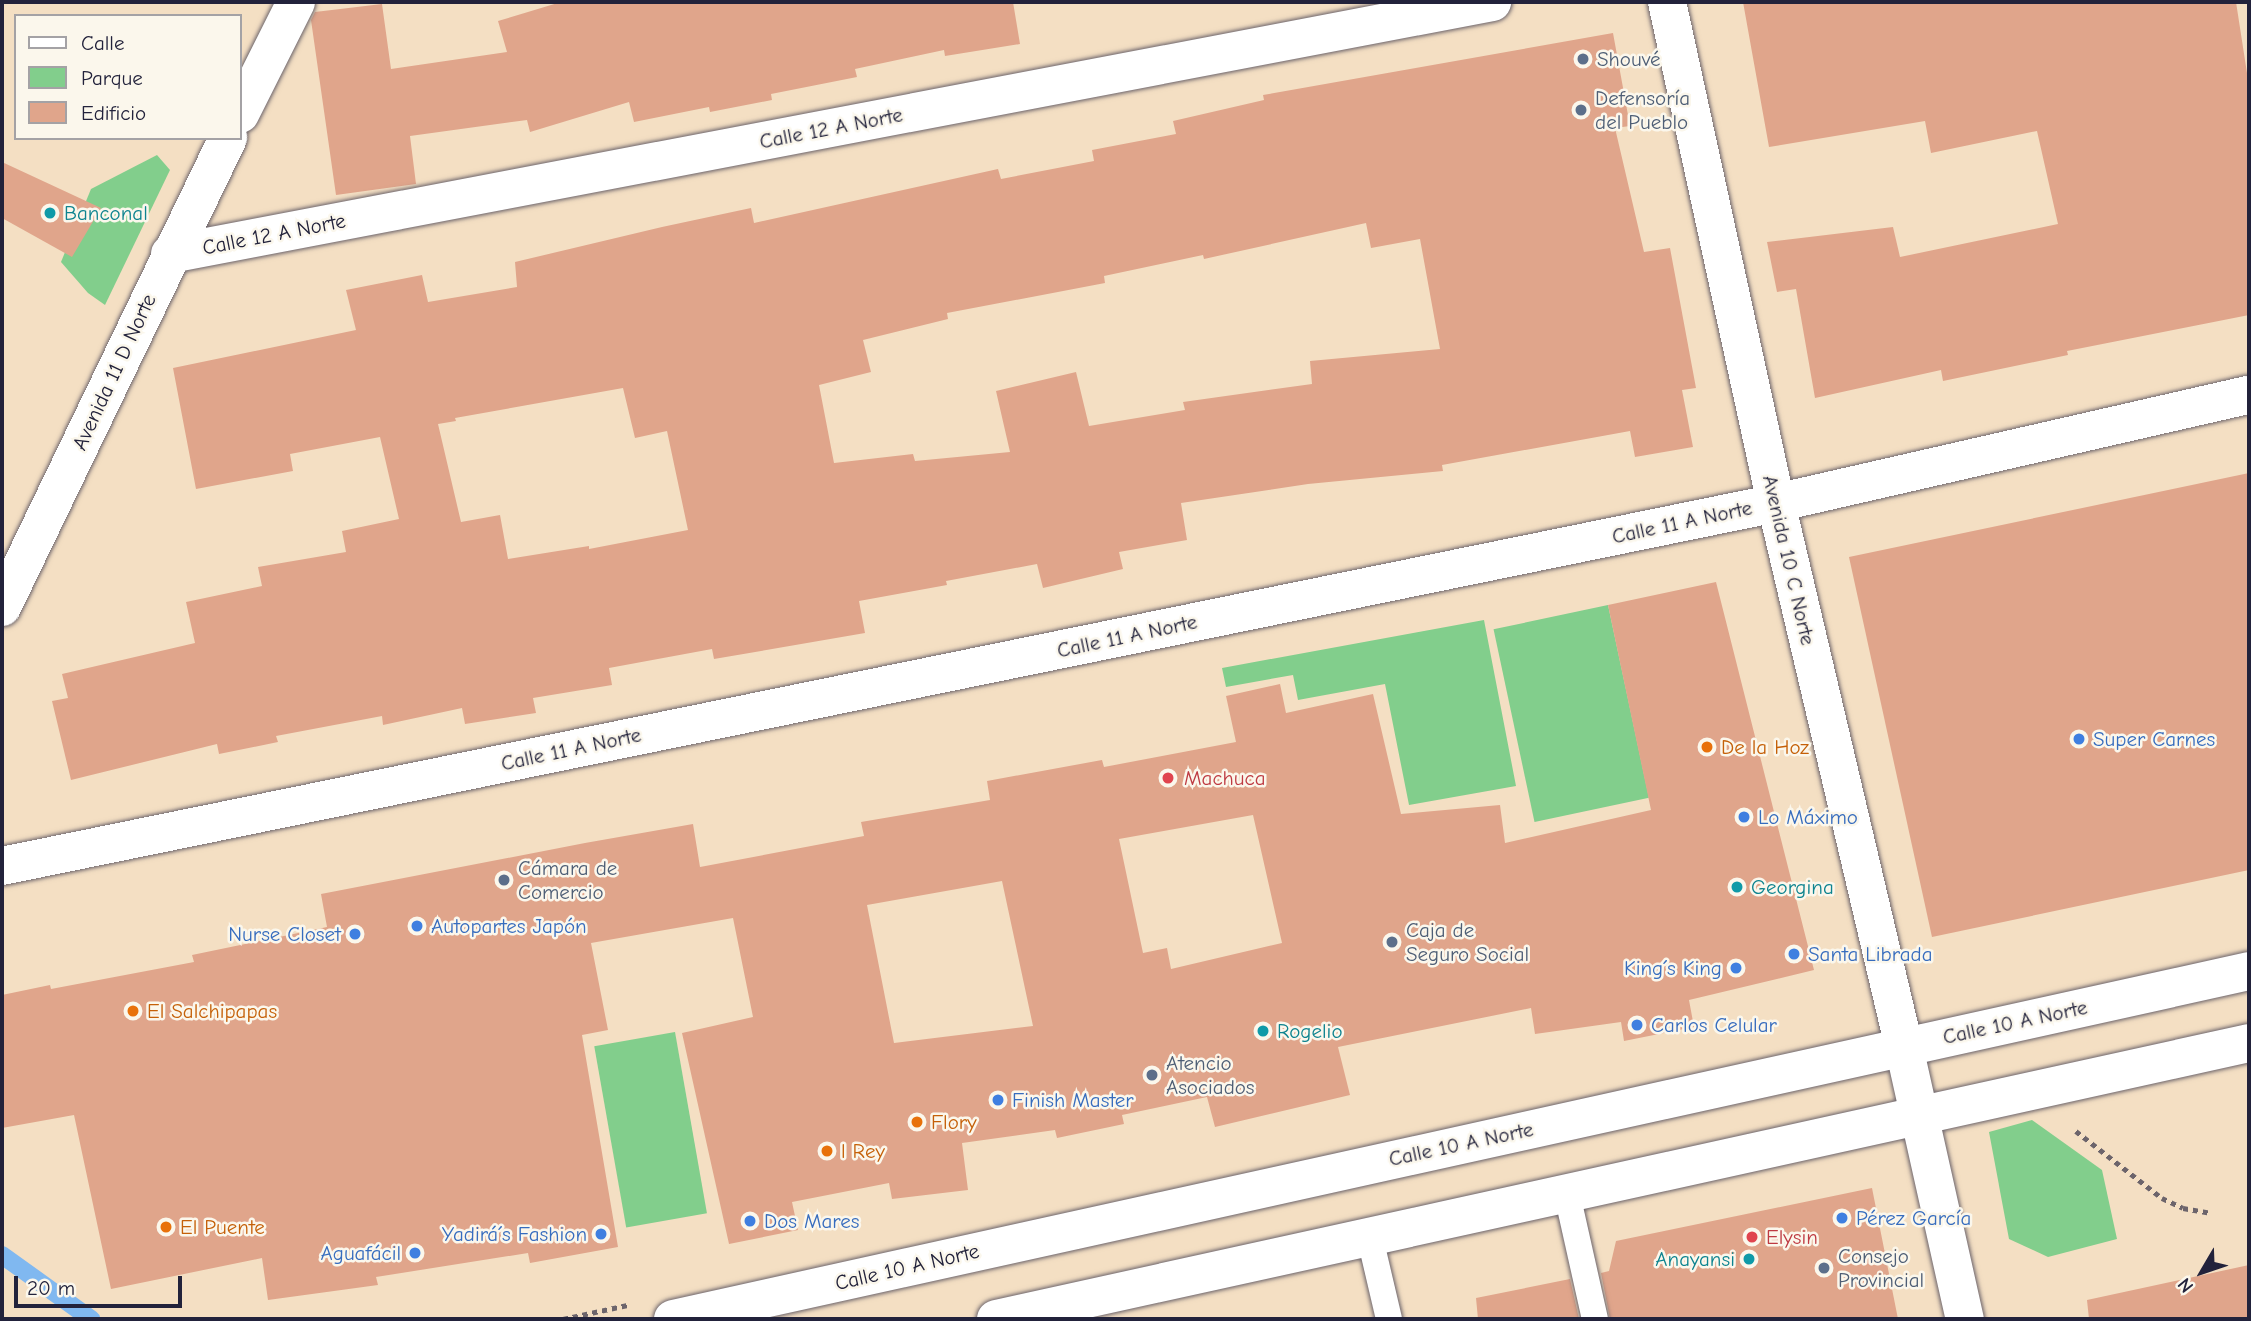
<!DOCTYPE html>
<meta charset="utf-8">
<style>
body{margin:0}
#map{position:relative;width:2251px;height:1321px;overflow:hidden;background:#f4dfc3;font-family:"Comic Neue",sans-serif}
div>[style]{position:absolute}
.green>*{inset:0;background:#82ce8c;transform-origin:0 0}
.stream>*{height:18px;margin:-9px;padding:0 9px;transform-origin:9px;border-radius:9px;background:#80b8f0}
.building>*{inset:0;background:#e0a58b}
.path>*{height:4.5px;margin-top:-2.25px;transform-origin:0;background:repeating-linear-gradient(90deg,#6c646b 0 5px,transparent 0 10px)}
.roads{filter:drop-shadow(0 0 2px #6c646b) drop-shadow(0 0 2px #6c646b)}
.service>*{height:26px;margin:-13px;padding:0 13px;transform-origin:13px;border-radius:13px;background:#fff}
.minor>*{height:38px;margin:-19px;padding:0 19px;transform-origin:19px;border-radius:19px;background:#fff}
.tertiary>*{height:38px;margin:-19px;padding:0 19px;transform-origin:19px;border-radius:19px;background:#fff}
.primary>*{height:38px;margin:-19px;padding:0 19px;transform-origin:19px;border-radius:19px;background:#fff}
.dots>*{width:19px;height:19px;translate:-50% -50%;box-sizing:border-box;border:4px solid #fbf7ec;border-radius:50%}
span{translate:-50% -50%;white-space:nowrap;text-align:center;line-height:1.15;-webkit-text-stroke:5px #fbf7ec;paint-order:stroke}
.service-label{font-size:21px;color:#4e5e75}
.left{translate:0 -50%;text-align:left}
.street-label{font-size:21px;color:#22223b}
.culture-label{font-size:21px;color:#0d838f}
.right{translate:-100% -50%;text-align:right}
.shop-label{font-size:21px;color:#366cbe}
.food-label{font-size:21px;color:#c56008}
.health-label{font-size:21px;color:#be3a42}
.frame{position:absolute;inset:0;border:4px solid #22223b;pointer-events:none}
.legend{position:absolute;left:14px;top:14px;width:228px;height:126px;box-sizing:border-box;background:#fbf7ec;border:2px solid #a4a2a5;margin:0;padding:9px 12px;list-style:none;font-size:21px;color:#22223b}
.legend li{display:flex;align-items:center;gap:14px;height:35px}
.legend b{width:35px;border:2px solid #a4a2a5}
.north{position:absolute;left:2167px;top:1237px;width:70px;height:70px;-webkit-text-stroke:5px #fbf7ec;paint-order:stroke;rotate:231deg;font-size:19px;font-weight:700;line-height:28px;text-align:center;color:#22223b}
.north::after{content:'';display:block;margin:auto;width:24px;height:32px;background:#22223b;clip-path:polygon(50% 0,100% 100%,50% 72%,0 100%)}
.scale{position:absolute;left:14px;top:1276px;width:168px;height:32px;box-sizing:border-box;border:4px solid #22223b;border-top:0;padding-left:9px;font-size:21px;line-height:24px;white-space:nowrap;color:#22223b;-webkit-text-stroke:5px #fbf7ec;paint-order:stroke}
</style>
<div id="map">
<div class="green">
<div style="clip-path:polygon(157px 155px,170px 170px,105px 305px,88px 293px,61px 262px,91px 189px)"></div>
<div style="left:1608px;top:605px;width:197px;height:117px;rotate:78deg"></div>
<div style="clip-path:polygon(1484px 620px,1516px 786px,1409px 805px,1385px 684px,1298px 700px,1293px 675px,1226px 687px,1222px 668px)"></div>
<div style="left:675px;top:1032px;width:184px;height:82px;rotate:80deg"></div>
<div style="clip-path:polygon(2032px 1120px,2102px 1170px,2117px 1239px,2048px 1257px,2009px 1239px,1989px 1132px)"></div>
</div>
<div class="stream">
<div style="left:2px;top:1255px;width:110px;rotate:35.7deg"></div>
</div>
<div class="building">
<div style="clip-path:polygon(561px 2px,1013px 2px,1020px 44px,945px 56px,944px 50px,855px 69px,857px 77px,771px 94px,772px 100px,710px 112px,709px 107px,634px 122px,629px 102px,530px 132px,527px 120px,410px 136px,416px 184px,336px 195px,311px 20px,315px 12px,382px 4px,391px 69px,507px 52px,498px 21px)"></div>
<div style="clip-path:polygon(1743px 2px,2236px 2px,2249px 86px,2249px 315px,2067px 351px,2068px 355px,1943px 381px,1941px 370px,1815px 398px,1796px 289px,1777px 292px,1767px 242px,1893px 227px,1900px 257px,2058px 224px,2037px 131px,1931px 153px,1925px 121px,1769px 147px)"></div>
<div style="clip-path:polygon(evenodd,1613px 33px,1630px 126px,1615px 128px,1644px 252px,1670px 248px,1696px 388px,1682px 390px,1693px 447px,1635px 457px,1630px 431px,1442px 465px,1443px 471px,1308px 484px,1181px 503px,1187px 540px,1119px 552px,1123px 569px,1043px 588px,1037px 564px,946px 581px,947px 585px,859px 601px,865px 633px,714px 659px,712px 649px,609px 668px,612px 685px,533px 698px,536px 713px,465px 724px,462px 708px,383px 725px,382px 716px,276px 736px,278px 742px,219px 754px,217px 744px,71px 780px,52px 701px,68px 698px,62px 674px,195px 643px,186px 602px,262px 586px,258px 567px,346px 552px,342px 531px,399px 519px,380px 437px,290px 454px,293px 471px,196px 489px,173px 368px,356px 330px,346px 290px,422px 275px,428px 302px,517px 287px,515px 262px,662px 227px,751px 208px,754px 223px,998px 169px,1001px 179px,1094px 161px,1092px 150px,1176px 134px,1173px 121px,1264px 100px,1263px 95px,1613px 33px,1366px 223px,1371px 248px,1420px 239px,1440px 349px,1310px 361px,1312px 384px,1183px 402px,1185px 410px,1089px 426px,1076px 372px,996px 391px,1010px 452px,915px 461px,913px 454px,834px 463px,819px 385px,871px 372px,863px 340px,948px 319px,947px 313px,1105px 283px,1104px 276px,1203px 255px,1204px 259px,1366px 223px,1613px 33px,623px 388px,635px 438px,667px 431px,688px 530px,589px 549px,589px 546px,508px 559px,500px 515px,461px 522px,438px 424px,456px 421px,455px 418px,623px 388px)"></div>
<div style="clip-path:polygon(2px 162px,101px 208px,72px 257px,2px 218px)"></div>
<div style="clip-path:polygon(2249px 473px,2249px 870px,1932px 937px,1849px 557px)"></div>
<div style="clip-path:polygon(evenodd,1716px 582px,1814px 970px,1689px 1000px,1694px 1027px,1624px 1041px,1621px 1022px,1535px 1034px,1531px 1008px,1338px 1047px,1350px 1095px,1215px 1127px,1207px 1097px,1122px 1115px,1124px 1124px,1057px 1138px,1055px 1130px,962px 1143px,968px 1190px,892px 1199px,889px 1183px,792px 1202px,798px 1230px,729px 1244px,682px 1033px,753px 1017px,733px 918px,591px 943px,608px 1030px,582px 1035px,618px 1247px,530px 1263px,528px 1253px,376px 1277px,378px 1285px,268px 1300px,262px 1258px,111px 1289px,74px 1115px,2px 1128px,2px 995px,50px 985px,51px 989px,194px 962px,192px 955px,327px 927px,321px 894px,585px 843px,693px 824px,700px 867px,864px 836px,861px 822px,990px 800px,987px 781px,1102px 760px,1104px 767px,1236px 742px,1226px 696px,1280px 684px,1286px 713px,1373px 694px,1401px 814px,1500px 805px,1505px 843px,1651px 810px,1608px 605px,1716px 582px,1253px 815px,1282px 943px,1171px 969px,1167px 948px,1143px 953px,1119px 839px,1253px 815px,1716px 582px,1002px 881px,1033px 1026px,894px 1043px,867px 905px,1002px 881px)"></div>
<div style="clip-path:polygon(1872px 1188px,1898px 1319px,1610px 1319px,1601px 1273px,1609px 1271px,1616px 1241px)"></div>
<div style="clip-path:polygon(2249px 1265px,2249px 1319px,2089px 1319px,2087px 1300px)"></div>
<div style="clip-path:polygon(1570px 1279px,1579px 1319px,1478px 1319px,1476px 1298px)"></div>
</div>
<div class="path">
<div style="left:2076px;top:1131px;width:109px;rotate:37.9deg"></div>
<div style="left:2162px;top:1198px;width:23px;rotate:25deg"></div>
<div style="left:2183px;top:1208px;width:29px;rotate:10deg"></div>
<div style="left:563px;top:1319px;width:66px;rotate:-12.3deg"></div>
</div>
<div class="roads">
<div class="service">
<div style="left:1567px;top:1194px;width:128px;rotate:77.4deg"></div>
<div style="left:1370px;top:1238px;width:83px;rotate:76.8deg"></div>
</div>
<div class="minor">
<div style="left:1667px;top:2px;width:513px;rotate:77.73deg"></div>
<div style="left:1776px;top:503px;width:559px;rotate:76.76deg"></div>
<div style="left:240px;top:114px;width:125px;rotate:-63.4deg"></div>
<div style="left:170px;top:254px;width:1346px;rotate:-10.79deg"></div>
<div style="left:2px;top:607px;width:521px;rotate:-64.27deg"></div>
<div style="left:2px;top:866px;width:1811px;rotate:-11.56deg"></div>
<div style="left:1776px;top:503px;width:485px;rotate:-12.9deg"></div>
</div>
<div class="tertiary">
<div style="left:1904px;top:1047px;width:279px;rotate:77.4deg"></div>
</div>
<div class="primary">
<div style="left:673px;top:1319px;width:1614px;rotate:-12.45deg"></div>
<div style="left:996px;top:1319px;width:1283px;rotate:-12.42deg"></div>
</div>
</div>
<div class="dots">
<div style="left:1583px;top:59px;background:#5c6f8a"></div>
<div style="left:1581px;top:110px;background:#5c6f8a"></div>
<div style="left:50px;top:213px;background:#0f9aa8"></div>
<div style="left:2079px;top:739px;background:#3f7fe0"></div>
<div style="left:1707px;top:747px;background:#e8710a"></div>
<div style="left:1168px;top:778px;background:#e0444e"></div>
<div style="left:1744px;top:817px;background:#3f7fe0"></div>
<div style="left:504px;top:880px;background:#5c6f8a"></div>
<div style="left:1737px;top:887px;background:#0f9aa8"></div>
<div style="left:417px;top:926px;background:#3f7fe0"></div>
<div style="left:355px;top:934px;background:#3f7fe0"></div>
<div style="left:1392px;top:942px;background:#5c6f8a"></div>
<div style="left:1794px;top:954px;background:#3f7fe0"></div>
<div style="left:1736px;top:968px;background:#3f7fe0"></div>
<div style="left:133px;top:1011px;background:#e8710a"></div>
<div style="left:1637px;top:1025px;background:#3f7fe0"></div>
<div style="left:1263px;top:1031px;background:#0f9aa8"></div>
<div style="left:1152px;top:1075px;background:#5c6f8a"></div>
<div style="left:998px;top:1100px;background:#3f7fe0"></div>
<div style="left:917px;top:1122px;background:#e8710a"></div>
<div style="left:827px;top:1151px;background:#e8710a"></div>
<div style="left:1842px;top:1218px;background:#3f7fe0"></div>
<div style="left:750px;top:1221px;background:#3f7fe0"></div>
<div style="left:166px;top:1227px;background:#e8710a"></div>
<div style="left:601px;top:1234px;background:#3f7fe0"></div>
<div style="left:1752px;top:1237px;background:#e0444e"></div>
<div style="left:415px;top:1253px;background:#3f7fe0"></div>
<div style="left:1749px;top:1259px;background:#0f9aa8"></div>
<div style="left:1824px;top:1268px;background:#5c6f8a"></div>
</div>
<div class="service-label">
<span class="left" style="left:1597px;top:59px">Shouvé</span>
<span class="left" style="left:1595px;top:110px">Defensoría<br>del Pueblo</span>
<span class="left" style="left:518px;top:880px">Cámara de<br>Comercio</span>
<span class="left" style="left:1406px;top:942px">Caja de<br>Seguro Social</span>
<span class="left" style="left:1166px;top:1075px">Atencio<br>Asociados</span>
<span class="left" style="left:1838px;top:1268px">Consejo<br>Provincial</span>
</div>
<div class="street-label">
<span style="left:831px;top:128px;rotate:-11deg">Calle 12 A Norte</span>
<span style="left:274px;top:234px;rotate:-11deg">Calle 12 A Norte</span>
<span style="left:114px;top:372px;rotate:-65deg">Avenida 11 D Norte</span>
<span style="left:1682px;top:522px;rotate:-12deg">Calle 11 A Norte</span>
<span style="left:1789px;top:560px;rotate:77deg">Avenida 10 C Norte</span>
<span style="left:1127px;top:636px;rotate:-12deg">Calle 11 A Norte</span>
<span style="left:571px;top:749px;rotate:-12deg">Calle 11 A Norte</span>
<span style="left:2015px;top:1022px;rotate:-12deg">Calle 10 A Norte</span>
<span style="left:1461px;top:1144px;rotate:-12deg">Calle 10 A Norte</span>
<span style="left:907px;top:1267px;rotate:-13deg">Calle 10 A Norte</span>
</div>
<div class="culture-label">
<span class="left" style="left:64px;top:213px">Banconal</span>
<span class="left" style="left:1751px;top:887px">Georgina</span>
<span class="left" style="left:1277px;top:1031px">Rogelio</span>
<span class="right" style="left:1735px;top:1259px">Anayansi</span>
</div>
<div class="shop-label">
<span class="left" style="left:2093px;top:739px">Super Carnes</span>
<span class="left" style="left:1758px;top:817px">Lo Máximo</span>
<span class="left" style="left:431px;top:926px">Autopartes Japón</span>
<span class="right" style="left:341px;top:934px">Nurse Closet</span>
<span class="left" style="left:1808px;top:954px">Santa Librada</span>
<span class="right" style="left:1722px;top:968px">King´s King</span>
<span class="left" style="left:1651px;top:1025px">Carlos Celular</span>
<span class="left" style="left:1012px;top:1100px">Finish Master</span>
<span class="left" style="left:1856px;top:1218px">Pérez García</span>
<span class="left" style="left:764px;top:1221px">Dos Mares</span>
<span class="right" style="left:587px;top:1234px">Yadirá´s Fashion</span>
<span class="right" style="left:401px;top:1253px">Aguafácil</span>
</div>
<div class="food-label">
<span class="left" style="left:1721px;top:747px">De la Hoz</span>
<span class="left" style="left:147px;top:1011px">El Salchipapas</span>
<span class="left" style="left:931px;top:1122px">Flory</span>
<span class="left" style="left:841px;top:1151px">l Rey</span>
<span class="left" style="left:180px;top:1227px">El Puente</span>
</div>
<div class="health-label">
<span class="left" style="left:1184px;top:778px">Machuca</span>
<span class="left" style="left:1766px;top:1237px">Elysin</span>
</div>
<div class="frame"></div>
<ul class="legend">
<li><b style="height:9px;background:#fff"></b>Calle</li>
<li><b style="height:19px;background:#82ce8c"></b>Parque</li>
<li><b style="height:19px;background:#e0a58b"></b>Edificio</li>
</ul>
<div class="north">N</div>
<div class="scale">20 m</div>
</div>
